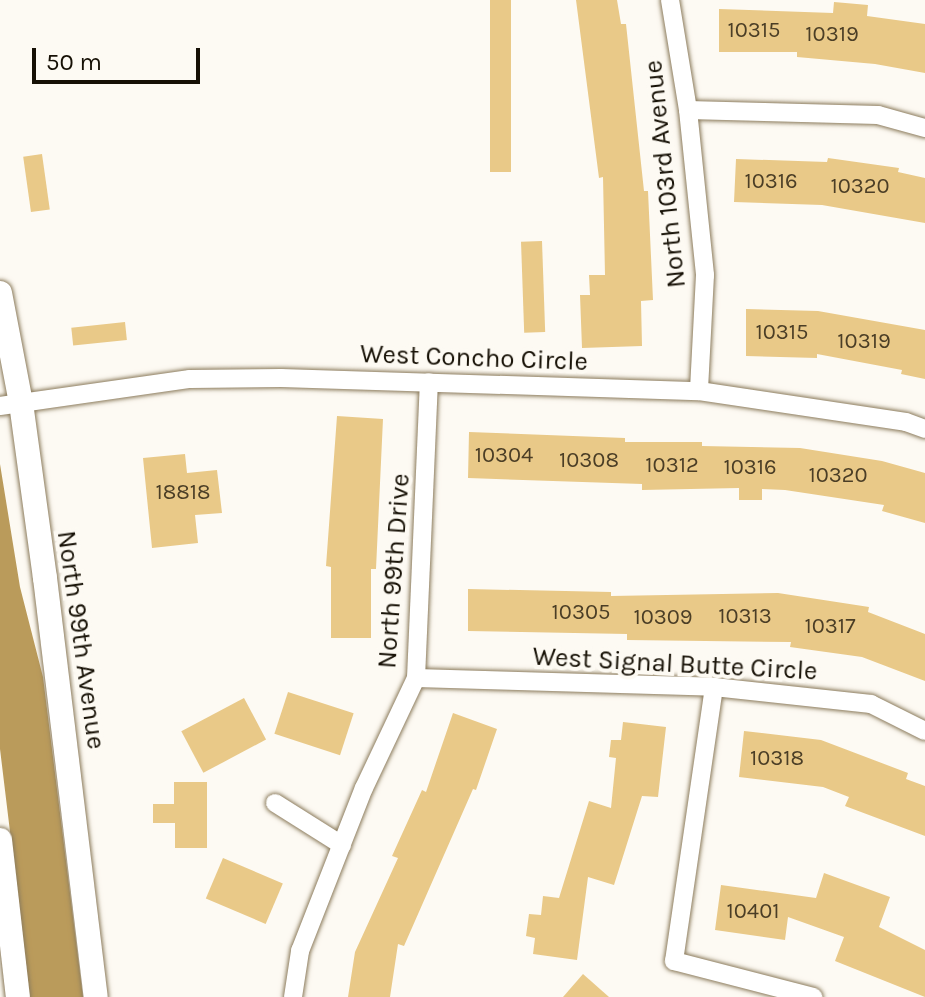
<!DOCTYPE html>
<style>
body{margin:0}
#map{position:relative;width:925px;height:997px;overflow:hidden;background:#fdfaf3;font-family:Karla,sans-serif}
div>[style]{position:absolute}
.water>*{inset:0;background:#ba9b5b}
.building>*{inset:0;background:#e9c988;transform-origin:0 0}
.roads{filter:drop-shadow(0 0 2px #8c7c5d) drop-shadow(0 0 2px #8c7c5d)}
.minor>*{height:18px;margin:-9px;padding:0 9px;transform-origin:9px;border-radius:9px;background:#fff}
.secondary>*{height:24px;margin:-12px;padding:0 12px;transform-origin:12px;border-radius:12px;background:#fff}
span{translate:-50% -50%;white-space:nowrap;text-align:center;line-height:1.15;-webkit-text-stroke:8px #fdfaf3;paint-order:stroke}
.number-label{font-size:22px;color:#4b3e26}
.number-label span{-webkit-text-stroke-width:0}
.street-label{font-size:26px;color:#161005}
.scale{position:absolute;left:32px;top:48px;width:168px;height:36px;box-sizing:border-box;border:4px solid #161005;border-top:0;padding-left:10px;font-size:24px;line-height:28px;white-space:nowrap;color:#161005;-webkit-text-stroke:6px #fdfaf3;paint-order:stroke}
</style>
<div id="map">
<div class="water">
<div style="clip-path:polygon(0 464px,20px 587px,43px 677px,83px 997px,30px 997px,0 749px)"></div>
</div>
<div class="building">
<div style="left:490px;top:0;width:21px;height:172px"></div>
<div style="clip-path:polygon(576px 0,617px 0,621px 24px,626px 24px,644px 191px,648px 191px,653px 300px,641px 301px,642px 346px,582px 348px,580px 295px,590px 295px,589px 275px,605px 275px,603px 177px,599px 178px)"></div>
<div style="clip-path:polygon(834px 2px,868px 5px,867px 16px,925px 24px,925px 73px,875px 64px,797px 57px,797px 52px,719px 52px,719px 9px,833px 13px)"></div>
<div style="left:42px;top:154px;width:56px;height:19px;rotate:82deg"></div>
<div style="clip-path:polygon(828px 158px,899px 168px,898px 172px,925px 178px,925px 223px,822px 205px,734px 202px,736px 159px,827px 162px)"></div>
<div style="left:542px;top:241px;width:91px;height:21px;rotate:88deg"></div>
<div style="clip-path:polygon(746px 309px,818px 311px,925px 330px,925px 379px,901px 374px,902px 370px,817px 354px,817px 358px,746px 356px)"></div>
<div style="left:125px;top:322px;width:18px;height:54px;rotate:84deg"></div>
<div style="clip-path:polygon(337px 416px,383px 419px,376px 569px,371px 569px,371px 638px,331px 638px,331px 567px,326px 566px)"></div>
<div style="clip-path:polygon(469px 432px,625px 438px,625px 442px,702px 442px,702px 446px,800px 448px,882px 461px,925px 473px,925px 523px,882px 511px,884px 505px,785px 490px,762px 489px,762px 500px,739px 500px,739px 488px,642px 490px,642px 484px,468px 478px)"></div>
<div style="clip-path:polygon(185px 454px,187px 473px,217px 470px,222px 513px,195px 515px,198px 543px,152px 548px,143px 458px)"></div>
<div style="clip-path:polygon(468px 589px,611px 592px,611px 596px,778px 593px,869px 607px,868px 612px,925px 634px,925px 681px,862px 657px,790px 647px,791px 642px,627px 640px,627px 634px,468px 631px)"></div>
<div style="left:288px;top:692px;width:69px;height:44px;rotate:18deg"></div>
<div style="left:244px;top:698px;width:47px;height:71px;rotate:62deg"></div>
<div style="clip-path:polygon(453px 713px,497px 729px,476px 790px,473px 789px,404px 946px,398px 944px,390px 997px,348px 997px,355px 952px,398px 858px,392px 856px,422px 790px,426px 792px)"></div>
<div style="clip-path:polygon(623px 722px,666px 727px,658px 797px,642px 796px,614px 885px,588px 877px,577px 960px,533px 954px,535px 938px,526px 936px,529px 914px,541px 915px,543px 896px,559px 898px,589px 801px,611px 808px,616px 758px,609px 757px,611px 740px,621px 740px)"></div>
<div style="clip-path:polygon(744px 731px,821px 740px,908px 773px,906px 779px,925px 786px,925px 836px,845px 806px,849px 797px,823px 787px,739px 777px)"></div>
<div style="clip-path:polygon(174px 782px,207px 782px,207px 848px,175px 848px,175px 823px,153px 823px,153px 804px,174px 804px)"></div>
<div style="left:223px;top:858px;width:65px;height:44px;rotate:23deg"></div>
<div style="clip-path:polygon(824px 873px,890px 897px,879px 927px,925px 950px,925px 997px,835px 961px,844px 937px,788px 917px,785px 940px,715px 930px,721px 885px,816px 898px)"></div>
<div style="clip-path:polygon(583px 974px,609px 997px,563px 997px)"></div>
</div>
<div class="roads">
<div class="minor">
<div style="left:670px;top:0;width:111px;rotate:80.7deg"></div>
<div style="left:688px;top:110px;width:166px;rotate:84.1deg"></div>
<div style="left:705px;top:275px;width:116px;rotate:93deg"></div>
<div style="left:688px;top:110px;width:190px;rotate:1.5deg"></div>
<div style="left:878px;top:115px;width:49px;rotate:15.5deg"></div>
<div style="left:0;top:406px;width:192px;rotate:-8.1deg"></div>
<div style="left:190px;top:379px;width:91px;rotate:-0.6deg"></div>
<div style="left:281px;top:378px;width:418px;rotate:1.8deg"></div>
<div style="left:699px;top:391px;width:209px;rotate:8.5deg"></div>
<div style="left:906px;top:422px;width:20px;rotate:20deg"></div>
<div style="left:416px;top:678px;width:298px;rotate:1.7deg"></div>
<div style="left:714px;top:687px;width:158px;rotate:6.2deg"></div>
<div style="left:871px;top:704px;width:60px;rotate:26.6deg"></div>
<div style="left:714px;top:687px;width:277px;rotate:98.3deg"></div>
<div style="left:674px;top:961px;width:144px;rotate:14.5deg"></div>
<div style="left:275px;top:803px;width:79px;rotate:32.1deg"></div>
<div style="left:293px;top:997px;width:47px;rotate:-81.3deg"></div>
<div style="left:300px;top:951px;width:175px;rotate:-68.6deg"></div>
<div style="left:364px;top:788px;width:122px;rotate:-64.7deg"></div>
<div style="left:416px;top:678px;width:296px;rotate:-87.5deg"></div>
</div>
<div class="secondary">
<div style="left:0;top:293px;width:112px;rotate:79.2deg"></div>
<div style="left:21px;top:403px;width:177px;rotate:82.2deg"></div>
<div style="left:45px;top:578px;width:422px;rotate:83.1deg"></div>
<div style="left:0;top:840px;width:158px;rotate:83.5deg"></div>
</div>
</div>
<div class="number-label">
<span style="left:754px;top:31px">10315</span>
<span style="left:832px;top:35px">10319</span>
<span style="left:771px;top:182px">10316</span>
<span style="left:860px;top:187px">10320</span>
<span style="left:782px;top:333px">10315</span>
<span style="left:864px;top:342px">10319</span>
<span style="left:504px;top:456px">10304</span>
<span style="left:589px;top:461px">10308</span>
<span style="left:672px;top:466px">10312</span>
<span style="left:750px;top:468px">10316</span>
<span style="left:838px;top:476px">10320</span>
<span style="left:183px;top:493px">18818</span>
<span style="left:581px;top:613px">10305</span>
<span style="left:745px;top:617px">10313</span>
<span style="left:663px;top:618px">10309</span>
<span style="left:830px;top:627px">10317</span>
<span style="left:777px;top:759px">10318</span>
<span style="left:753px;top:912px">10401</span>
</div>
<div class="street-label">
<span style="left:665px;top:174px;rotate:-96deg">North 103rd Avenue</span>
<span style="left:474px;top:358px;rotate:2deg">West Concho Circle</span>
<span style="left:394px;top:571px;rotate:-86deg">North 99th Drive</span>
<span style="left:81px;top:640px;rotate:82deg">North 99th Avenue</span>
<span style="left:675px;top:664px;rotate:3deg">West Signal Butte Circle</span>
</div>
<div class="scale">50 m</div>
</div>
